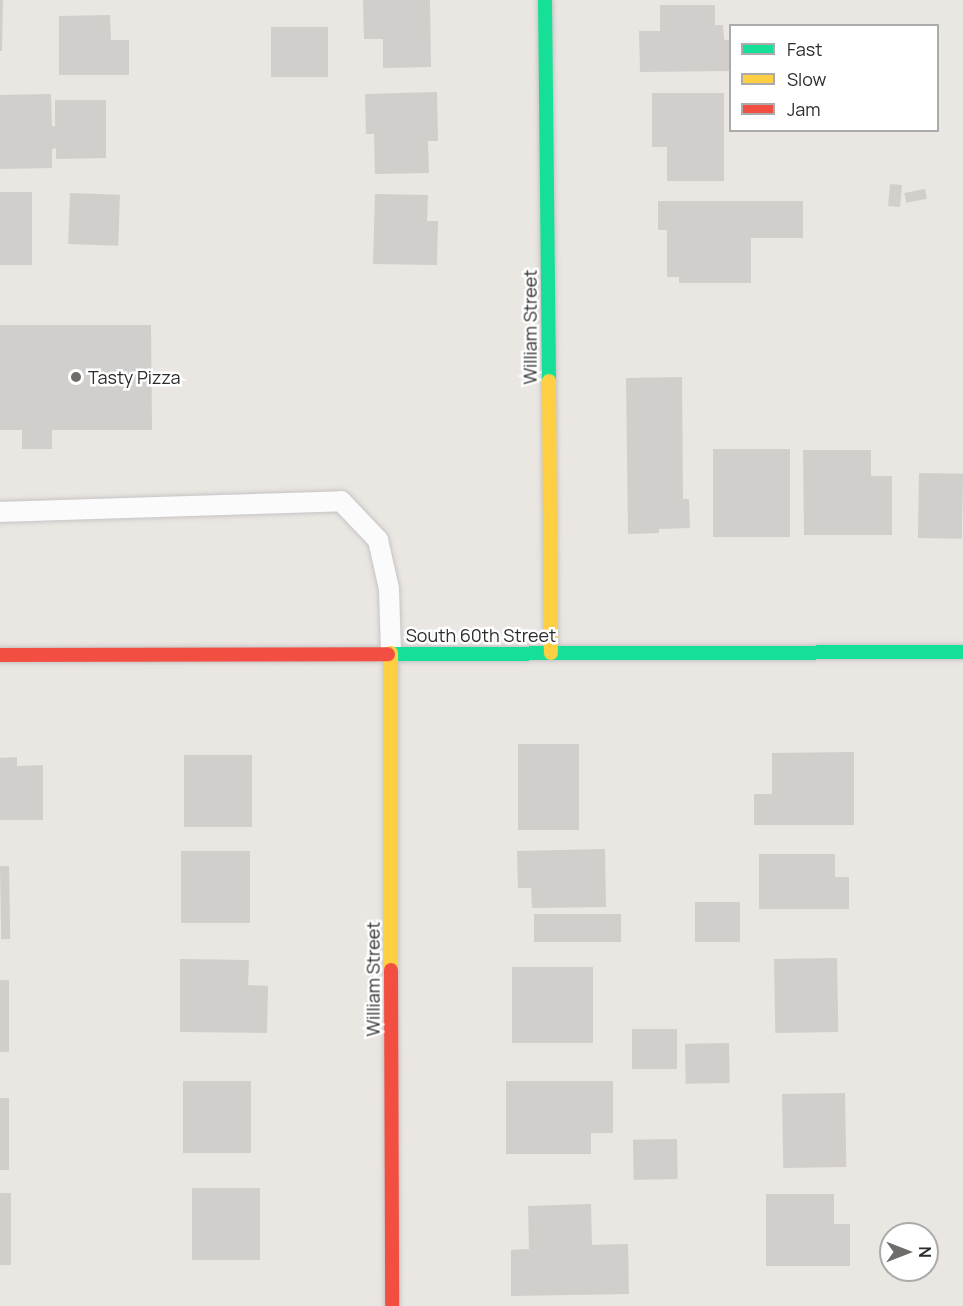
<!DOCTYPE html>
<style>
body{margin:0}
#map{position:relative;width:963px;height:1306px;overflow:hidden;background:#eae6e2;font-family:Manrope,sans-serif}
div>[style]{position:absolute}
.building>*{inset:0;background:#d1cecb;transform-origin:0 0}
.roads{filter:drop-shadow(0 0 2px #c6c4c4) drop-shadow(0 0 2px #c6c4c4)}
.lane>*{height:20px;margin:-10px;padding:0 10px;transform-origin:10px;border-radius:10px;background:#fcfbfb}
.fast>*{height:14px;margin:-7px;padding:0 7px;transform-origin:7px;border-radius:7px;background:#16e098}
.slow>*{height:14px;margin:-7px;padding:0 7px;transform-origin:7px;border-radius:7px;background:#ffcf43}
.jam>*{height:14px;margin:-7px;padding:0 7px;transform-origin:7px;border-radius:7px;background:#f24e42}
.dots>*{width:16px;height:16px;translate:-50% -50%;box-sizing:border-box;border:3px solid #fff;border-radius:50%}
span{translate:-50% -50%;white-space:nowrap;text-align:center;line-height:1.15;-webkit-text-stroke:5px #fff;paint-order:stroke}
.street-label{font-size:18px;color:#2c2c2c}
.poi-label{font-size:18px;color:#2c2c2c}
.left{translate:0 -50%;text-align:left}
.legend{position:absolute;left:729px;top:24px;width:210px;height:108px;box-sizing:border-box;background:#fff;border:2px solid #ababab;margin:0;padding:8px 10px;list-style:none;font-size:18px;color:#2c2c2c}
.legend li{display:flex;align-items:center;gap:12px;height:30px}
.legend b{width:30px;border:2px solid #ababab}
.north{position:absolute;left:879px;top:1222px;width:60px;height:60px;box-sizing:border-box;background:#fff;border:2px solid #ababab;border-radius:50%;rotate:90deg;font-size:16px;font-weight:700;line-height:24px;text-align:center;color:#2c2c2c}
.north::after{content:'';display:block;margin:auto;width:21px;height:27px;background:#6e6d6c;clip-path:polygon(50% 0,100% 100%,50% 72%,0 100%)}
</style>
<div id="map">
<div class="building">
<div style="clip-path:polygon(0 0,3px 0,2px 51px,0 51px)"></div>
<div style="clip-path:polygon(363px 0,430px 0,431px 67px,383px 68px,383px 39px,364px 39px)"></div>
<div style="clip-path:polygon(660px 5px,715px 5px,715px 25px,723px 25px,724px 40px,730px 40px,730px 71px,640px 72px,639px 31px,660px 31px)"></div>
<div style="clip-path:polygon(110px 15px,111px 40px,129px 40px,129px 75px,59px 75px,59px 16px)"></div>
<div style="left:271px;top:27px;width:57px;height:50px"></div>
<div style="clip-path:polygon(437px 92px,438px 141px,428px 141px,429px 173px,375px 174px,374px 134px,366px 134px,365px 94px)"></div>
<div style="clip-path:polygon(652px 93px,724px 93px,724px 181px,667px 181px,667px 147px,652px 147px)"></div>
<div style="clip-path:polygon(51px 94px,52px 126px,55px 126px,55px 100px,106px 100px,106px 158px,56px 159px,56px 148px,52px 149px,52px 168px,0 169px,0 95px)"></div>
<div style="left:890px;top:184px;width:12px;height:22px;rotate:5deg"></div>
<div style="left:925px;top:189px;width:10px;height:21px;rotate:79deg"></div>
<div style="left:0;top:192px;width:32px;height:73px"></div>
<div style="left:70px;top:193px;width:50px;height:51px;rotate:2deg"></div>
<div style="clip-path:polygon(375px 194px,428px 195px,427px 221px,438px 221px,437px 265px,373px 264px)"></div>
<div style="clip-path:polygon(658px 201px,803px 201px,803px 238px,751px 238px,751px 283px,679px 283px,679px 277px,667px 277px,667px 230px,658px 230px)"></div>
<div style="clip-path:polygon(0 325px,151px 325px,152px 430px,52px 430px,52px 449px,22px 449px,22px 430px,0 430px)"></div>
<div style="clip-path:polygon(682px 377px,683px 499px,689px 499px,690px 528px,659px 529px,659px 533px,628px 534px,626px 378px)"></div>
<div style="left:713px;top:449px;width:77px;height:88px"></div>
<div style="clip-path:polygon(803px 450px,871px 450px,871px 476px,892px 476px,892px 535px,804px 535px)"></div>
<div style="left:919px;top:473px;width:44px;height:65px;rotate:1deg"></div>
<div style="left:518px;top:744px;width:61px;height:86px"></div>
<div style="clip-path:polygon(854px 752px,854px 825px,754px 825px,754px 794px,772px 794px,772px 753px)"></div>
<div style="left:252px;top:755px;width:72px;height:68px;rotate:90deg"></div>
<div style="clip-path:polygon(17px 757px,17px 766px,43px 765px,43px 820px,0 820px,0 758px)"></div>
<div style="clip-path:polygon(605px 849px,606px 907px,532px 908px,531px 888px,518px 888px,517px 851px)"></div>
<div style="left:181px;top:851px;width:69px;height:72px"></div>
<div style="clip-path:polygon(759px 854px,835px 854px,835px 877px,849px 877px,849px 909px,759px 909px)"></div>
<div style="left:9px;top:866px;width:73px;height:9px;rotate:89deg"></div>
<div style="left:695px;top:902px;width:45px;height:40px"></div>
<div style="left:534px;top:914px;width:87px;height:28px"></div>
<div style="left:837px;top:958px;width:74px;height:63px;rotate:89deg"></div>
<div style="clip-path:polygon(180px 959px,249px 960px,248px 985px,268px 986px,267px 1033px,180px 1032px)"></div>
<div style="left:512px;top:967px;width:81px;height:76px"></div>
<div style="left:0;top:980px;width:9px;height:72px"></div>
<div style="left:677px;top:1029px;width:40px;height:45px;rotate:90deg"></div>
<div style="left:729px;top:1043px;width:40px;height:44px;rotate:89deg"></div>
<div style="left:183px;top:1081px;width:68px;height:72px"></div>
<div style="clip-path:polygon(506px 1081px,613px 1081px,613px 1133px,591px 1133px,591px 1154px,506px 1154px)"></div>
<div style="left:845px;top:1093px;width:74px;height:63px;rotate:89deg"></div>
<div style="left:0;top:1098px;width:9px;height:72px"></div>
<div style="left:677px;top:1139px;width:40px;height:44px;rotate:89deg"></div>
<div style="left:192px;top:1188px;width:68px;height:72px"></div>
<div style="left:0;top:1193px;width:11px;height:72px"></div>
<div style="clip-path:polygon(766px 1194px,834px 1194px,834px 1224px,850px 1224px,850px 1266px,766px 1266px)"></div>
<div style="clip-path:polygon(591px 1204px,592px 1245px,628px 1244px,629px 1294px,511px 1296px,511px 1250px,529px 1249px,528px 1206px)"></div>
</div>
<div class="roads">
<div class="lane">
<div style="left:0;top:512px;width:341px;rotate:-1.8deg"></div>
<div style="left:341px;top:501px;width:54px;rotate:46.5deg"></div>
<div style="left:378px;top:540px;width:50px;rotate:77.3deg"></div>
<div style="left:389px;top:589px;width:64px;rotate:88.2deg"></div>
</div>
<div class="fast">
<div style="left:545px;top:0;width:381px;rotate:89.4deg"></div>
<div style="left:388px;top:654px;width:575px;rotate:-0.2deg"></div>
</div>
<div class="slow">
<div style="left:549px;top:381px;width:272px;rotate:89.6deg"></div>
<div style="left:391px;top:653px;width:317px;rotate:90deg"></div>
</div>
<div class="jam">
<div style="left:0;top:655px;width:388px;rotate:-0.1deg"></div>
<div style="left:391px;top:970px;width:336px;rotate:89.8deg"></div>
</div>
</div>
<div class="dots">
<div style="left:76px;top:377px;background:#6e6d6c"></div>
</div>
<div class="street-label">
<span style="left:530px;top:327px;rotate:-90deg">William Street</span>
<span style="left:481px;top:635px">South 60th Street</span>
<span style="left:373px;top:979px;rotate:-90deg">William Street</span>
</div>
<div class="poi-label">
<span class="left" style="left:88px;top:377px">Tasty Pizza</span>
</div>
<ul class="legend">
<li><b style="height:8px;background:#16e098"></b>Fast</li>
<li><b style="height:8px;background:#ffcf43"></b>Slow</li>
<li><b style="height:8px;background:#f24e42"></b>Jam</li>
</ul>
<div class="north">N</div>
</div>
